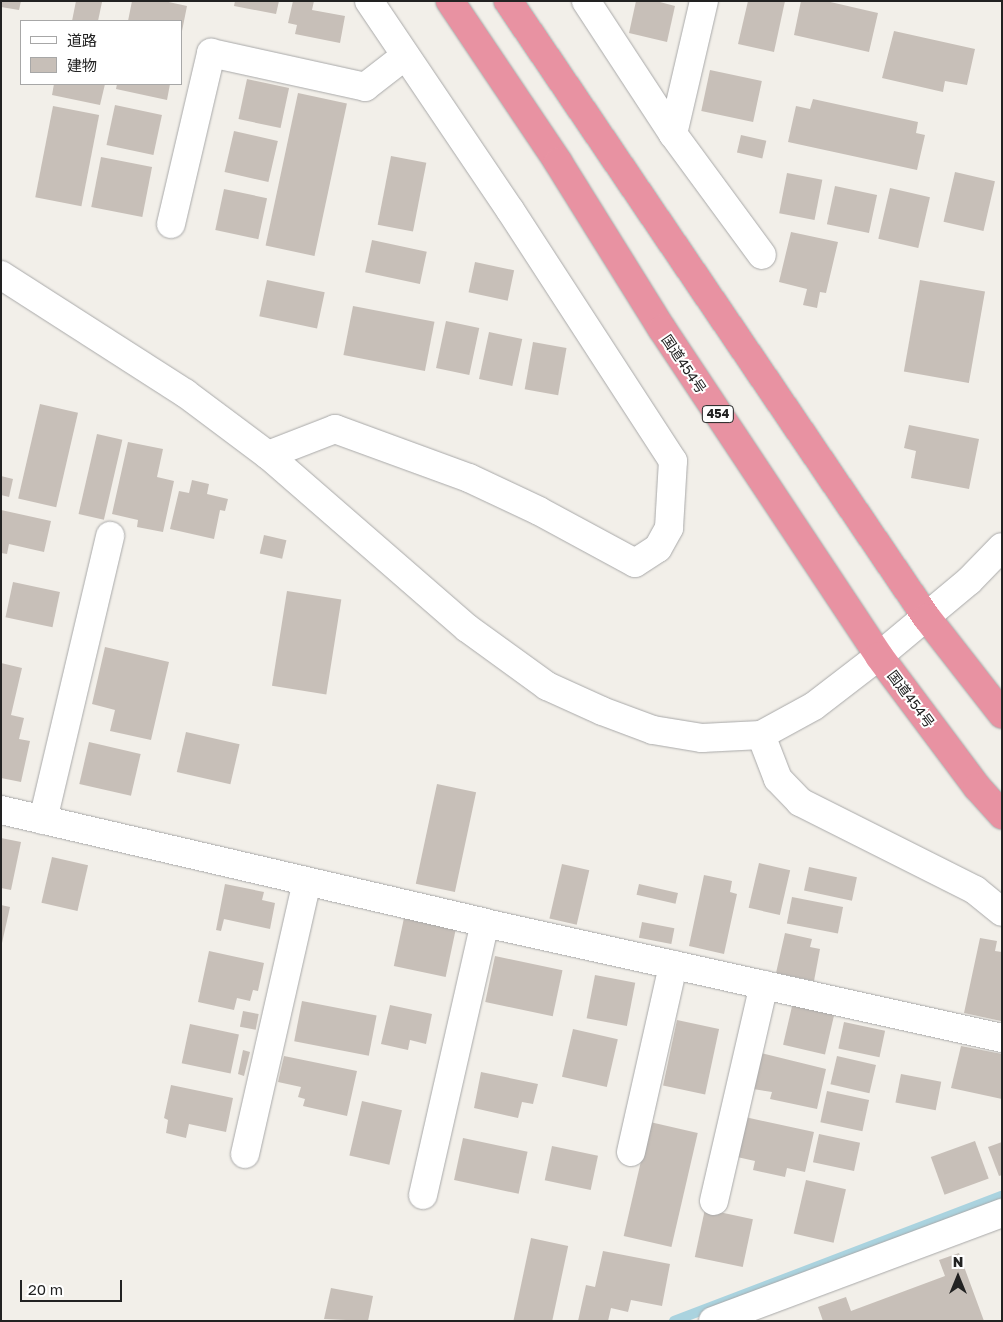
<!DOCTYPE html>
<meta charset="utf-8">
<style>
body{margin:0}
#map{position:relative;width:1003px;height:1322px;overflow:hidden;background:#f2efe9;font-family:"Golos Text","Noto Sans JP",sans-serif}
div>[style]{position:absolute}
.stream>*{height:10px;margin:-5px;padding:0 5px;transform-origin:5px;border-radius:5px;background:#aad3df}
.building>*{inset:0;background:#c7bfb8;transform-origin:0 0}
.roads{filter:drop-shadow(0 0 1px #a9a9a9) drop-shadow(0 0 1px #a9a9a9)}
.minor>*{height:28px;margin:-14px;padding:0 14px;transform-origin:14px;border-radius:14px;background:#fff}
.highway>*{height:28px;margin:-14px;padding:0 14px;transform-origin:14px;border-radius:14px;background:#e892a2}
span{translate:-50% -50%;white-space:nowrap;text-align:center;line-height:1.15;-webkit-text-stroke:4px #fff;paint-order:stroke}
.shield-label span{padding:1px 4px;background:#fff;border:1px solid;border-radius:4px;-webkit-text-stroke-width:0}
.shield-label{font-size:12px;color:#222;font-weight:700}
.street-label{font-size:14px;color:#222}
.frame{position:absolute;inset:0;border:2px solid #222;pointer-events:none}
.legend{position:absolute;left:20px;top:20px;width:162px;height:65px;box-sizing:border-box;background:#fff;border:1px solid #a7a7a7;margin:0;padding:6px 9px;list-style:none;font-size:15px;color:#222}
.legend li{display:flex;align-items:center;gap:10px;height:25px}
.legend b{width:25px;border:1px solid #a7a7a7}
.north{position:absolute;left:933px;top:1252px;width:50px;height:50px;-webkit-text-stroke:4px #fff;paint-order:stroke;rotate:0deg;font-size:14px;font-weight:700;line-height:20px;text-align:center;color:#222}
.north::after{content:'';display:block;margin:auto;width:18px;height:22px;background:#222;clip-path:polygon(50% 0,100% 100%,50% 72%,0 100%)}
.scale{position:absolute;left:20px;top:1280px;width:102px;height:22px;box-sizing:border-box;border:2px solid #222;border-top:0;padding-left:6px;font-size:15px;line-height:18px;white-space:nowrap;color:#222;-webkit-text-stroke:4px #fff;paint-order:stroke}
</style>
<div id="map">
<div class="stream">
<div style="left:674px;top:1321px;width:351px;rotate:-20.9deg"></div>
</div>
<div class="building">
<div style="clip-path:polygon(1px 1px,21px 1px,19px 10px,1px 7px)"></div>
<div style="clip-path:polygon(76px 1px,102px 2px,98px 21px,72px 21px)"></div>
<div style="clip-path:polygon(132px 1px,164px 1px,187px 6px,182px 31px,181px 21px,128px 21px)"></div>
<div style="clip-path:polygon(235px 1px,279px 1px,276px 14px,234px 6px)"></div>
<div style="clip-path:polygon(293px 1px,314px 1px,312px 10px,345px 16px,340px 43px,295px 34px,297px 25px,288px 23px)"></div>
<div style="clip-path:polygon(636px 1px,656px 1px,675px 6px,667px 42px,629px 33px)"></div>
<div style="clip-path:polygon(748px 1px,785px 1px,774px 52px,738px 44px)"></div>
<div style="clip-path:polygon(801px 1px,826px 1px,878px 13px,869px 52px,794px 35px)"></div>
<div style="clip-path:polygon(894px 31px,975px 49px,967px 85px,945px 81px,943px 92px,882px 78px)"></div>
<div style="left:710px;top:70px;width:53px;height:42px;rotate:12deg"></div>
<div style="left:247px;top:79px;width:43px;height:41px;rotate:12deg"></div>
<div style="clip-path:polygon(54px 84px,105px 84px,100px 105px,52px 95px)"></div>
<div style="clip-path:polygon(117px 84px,170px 84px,167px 100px,116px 89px)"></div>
<div style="left:298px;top:93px;width:50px;height:156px;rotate:12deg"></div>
<div style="clip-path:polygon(813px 99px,918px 122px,916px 133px,925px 135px,917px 170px,788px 142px,796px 106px,810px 109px)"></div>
<div style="left:115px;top:105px;width:48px;height:41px;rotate:12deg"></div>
<div style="left:53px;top:106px;width:47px;height:93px;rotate:11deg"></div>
<div style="left:234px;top:131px;width:45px;height:42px;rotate:13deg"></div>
<div style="left:741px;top:135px;width:26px;height:18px;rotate:13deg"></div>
<div style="left:391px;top:156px;width:36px;height:70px;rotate:11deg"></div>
<div style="left:101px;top:157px;width:52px;height:51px;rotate:11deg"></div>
<div style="left:955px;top:172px;width:41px;height:51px;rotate:13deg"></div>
<div style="left:787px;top:173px;width:36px;height:41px;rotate:11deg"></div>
<div style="left:835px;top:186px;width:43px;height:39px;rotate:12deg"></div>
<div style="left:890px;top:188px;width:41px;height:52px;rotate:13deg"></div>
<div style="left:224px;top:189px;width:44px;height:42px;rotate:12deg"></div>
<div style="clip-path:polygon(791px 232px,838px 242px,826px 293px,820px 292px,817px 308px,803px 305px,807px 289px,779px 282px)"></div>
<div style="left:372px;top:240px;width:56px;height:33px;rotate:12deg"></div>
<div style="left:475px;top:262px;width:40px;height:31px;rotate:12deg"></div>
<div style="left:267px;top:280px;width:59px;height:37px;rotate:12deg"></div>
<div style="left:920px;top:280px;width:66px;height:93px;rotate:10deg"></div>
<div style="left:353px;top:306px;width:83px;height:50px;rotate:11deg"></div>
<div style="left:446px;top:321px;width:34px;height:48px;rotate:12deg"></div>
<div style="left:489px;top:332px;width:34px;height:48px;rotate:12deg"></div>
<div style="left:533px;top:342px;width:34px;height:48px;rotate:10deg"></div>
<div style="left:40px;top:404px;width:39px;height:97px;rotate:13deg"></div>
<div style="clip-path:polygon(909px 425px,979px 439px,969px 489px,911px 478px,916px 451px,904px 448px)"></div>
<div style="left:97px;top:434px;width:26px;height:82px;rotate:13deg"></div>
<div style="clip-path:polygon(128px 442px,163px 449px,157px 477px,174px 481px,163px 532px,137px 527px,138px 520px,112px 514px)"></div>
<div style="clip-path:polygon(1px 476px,13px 479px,9px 497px,1px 495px)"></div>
<div style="clip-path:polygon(192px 480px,209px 484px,207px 494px,228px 499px,225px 511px,220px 510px,214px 539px,170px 529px,179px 491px,189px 493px)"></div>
<div style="clip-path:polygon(1px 510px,51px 521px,44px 552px,9px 544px,7px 554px,1px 553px)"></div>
<div style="left:264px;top:535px;width:23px;height:19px;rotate:13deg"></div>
<div style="left:13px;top:582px;width:48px;height:36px;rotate:12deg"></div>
<div style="left:287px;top:591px;width:55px;height:96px;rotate:9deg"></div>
<div style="clip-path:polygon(105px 647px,169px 662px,151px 740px,110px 731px,115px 710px,92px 704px)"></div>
<div style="clip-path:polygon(1px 663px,22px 668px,11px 715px,24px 718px,19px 739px,30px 741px,21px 782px,1px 778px)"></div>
<div style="left:186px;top:732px;width:55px;height:41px;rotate:13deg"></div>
<div style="left:89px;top:742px;width:53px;height:43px;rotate:13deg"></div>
<div style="left:437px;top:784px;width:40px;height:102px;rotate:12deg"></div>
<div style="clip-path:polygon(1px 838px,21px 842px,11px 890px,1px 888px)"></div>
<div style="left:52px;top:857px;width:37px;height:47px;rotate:13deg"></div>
<div style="left:759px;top:863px;width:32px;height:46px;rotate:13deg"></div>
<div style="left:562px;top:864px;width:28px;height:56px;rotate:13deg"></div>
<div style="left:809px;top:867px;width:49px;height:24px;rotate:12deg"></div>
<div style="clip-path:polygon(704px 875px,732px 881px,730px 892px,737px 894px,724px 954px,689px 946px)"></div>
<div style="clip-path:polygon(225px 884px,264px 892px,262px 900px,275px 903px,270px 929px,224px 919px,221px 931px,216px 930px)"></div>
<div style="left:639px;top:884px;width:40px;height:11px;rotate:13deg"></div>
<div style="left:792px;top:897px;width:52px;height:27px;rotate:11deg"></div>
<div style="clip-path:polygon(1px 905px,10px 907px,2px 943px,1px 943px)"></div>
<div style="left:404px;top:918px;width:53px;height:49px;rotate:12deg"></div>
<div style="left:642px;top:922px;width:33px;height:16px;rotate:11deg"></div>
<div style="clip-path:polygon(785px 933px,812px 939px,810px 947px,820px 949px,814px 981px,776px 973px)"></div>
<div style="clip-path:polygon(980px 938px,997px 941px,995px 951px,1002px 952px,1001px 1021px,964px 1013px)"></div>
<div style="clip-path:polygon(209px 951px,264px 963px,258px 991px,253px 990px,250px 1001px,237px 998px,234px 1010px,198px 1002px)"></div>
<div style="left:495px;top:956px;width:69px;height:47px;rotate:12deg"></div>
<div style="left:595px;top:975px;width:41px;height:44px;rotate:11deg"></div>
<div style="left:302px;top:1001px;width:76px;height:41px;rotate:11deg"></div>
<div style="left:793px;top:1002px;width:43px;height:44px;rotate:13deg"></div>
<div style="clip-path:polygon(390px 1005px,432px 1014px,426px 1044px,410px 1040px,408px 1050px,381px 1044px)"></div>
<div style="left:243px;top:1011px;width:16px;height:16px;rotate:11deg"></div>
<div style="left:677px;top:1020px;width:43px;height:67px;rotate:12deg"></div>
<div style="left:844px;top:1022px;width:42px;height:27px;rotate:12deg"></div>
<div style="left:190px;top:1024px;width:50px;height:40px;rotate:12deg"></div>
<div style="left:573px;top:1029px;width:46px;height:49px;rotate:13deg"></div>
<div style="clip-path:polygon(961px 1046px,1002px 1054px,1002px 1099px,951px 1088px)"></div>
<div style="clip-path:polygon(243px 1050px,250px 1052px,244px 1076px,238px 1074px)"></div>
<div style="clip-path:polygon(761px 1053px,826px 1069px,817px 1109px,770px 1099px,772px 1092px,753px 1089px)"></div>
<div style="clip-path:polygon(284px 1056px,357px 1071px,347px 1116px,303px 1106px,305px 1099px,298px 1097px,301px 1087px,278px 1082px)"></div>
<div style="left:837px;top:1056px;width:40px;height:29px;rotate:13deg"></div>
<div style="clip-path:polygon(481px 1072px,538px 1084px,533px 1104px,522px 1102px,518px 1118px,474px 1108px)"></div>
<div style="left:901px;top:1074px;width:41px;height:29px;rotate:11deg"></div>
<div style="clip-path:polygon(171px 1085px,233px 1098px,226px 1132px,189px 1124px,186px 1138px,166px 1133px,168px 1120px,164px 1118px)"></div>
<div style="left:827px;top:1091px;width:43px;height:32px;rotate:12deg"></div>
<div style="left:362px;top:1101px;width:41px;height:56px;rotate:13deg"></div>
<div style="clip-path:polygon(745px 1117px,814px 1132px,805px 1172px,787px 1168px,785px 1177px,753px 1170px,755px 1161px,737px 1157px)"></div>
<div style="left:650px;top:1122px;width:49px;height:117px;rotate:13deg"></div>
<div style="left:819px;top:1134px;width:42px;height:29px;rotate:12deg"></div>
<div style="left:463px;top:1138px;width:66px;height:43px;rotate:12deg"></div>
<div style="left:975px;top:1141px;width:40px;height:47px;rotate:70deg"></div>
<div style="clip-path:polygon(1002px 1142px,1002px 1175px,999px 1176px,988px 1147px)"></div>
<div style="left:552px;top:1146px;width:47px;height:35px;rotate:12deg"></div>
<div style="left:806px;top:1180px;width:41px;height:55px;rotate:13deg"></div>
<div style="left:705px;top:1209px;width:49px;height:49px;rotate:12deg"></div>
<div style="left:531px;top:1238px;width:38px;height:85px;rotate:12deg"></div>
<div style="clip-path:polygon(603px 1251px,670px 1264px,662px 1306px,631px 1300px,628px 1312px,611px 1308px,608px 1321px,578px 1321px,586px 1285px,595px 1287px)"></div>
<div style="clip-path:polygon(959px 1253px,984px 1321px,823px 1321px,818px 1307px,846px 1297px,851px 1311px,945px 1276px,939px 1260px)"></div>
<div style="clip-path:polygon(331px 1288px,373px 1296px,368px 1321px,324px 1319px)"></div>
</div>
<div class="roads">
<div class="minor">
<div style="left:586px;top:1px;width:159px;rotate:56.8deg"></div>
<div style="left:673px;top:134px;width:150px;rotate:53.7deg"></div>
<div style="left:673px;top:134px;width:137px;rotate:-76.9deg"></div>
<div style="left:171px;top:224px;width:176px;rotate:-76.8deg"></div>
<div style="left:211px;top:53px;width:158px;rotate:12.4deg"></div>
<div style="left:365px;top:87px;width:51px;rotate:-37.8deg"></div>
<div style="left:1px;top:275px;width:219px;rotate:32.7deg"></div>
<div style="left:185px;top:393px;width:104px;rotate:36.8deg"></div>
<div style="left:268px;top:455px;width:264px;rotate:41deg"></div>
<div style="left:467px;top:628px;width:99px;rotate:35.9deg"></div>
<div style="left:547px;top:686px;width:60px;rotate:24.4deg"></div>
<div style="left:602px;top:711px;width:54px;rotate:20.4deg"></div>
<div style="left:653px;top:730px;width:50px;rotate:9.3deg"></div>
<div style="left:702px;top:738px;width:59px;rotate:-2.9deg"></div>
<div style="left:761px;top:735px;width:60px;rotate:-28.7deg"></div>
<div style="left:814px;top:706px;width:82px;rotate:-37.6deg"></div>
<div style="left:879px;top:656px;width:117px;rotate:-39.8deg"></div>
<div style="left:969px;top:581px;width:47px;rotate:-45.9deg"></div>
<div style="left:268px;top:455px;width:72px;rotate:-21.2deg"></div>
<div style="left:335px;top:429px;width:143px;rotate:20.1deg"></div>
<div style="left:469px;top:478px;width:77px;rotate:25.2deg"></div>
<div style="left:539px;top:511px;width:109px;rotate:28.4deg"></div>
<div style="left:635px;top:563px;width:27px;rotate:-33deg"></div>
<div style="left:658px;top:548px;width:23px;rotate:-61deg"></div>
<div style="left:669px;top:528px;width:67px;rotate:-86.6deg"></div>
<div style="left:673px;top:461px;width:299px;rotate:-123deg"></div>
<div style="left:510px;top:210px;width:252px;rotate:-124deg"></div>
<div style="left:761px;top:735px;width:47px;rotate:68.9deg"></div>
<div style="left:778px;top:779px;width:32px;rotate:46deg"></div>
<div style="left:800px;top:802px;width:196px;rotate:26.7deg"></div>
<div style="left:975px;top:890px;width:35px;rotate:39deg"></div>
<div style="left:1px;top:810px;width:497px;rotate:13.1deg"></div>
<div style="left:485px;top:923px;width:530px;rotate:12.54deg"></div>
<div style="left:43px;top:820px;width:292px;rotate:-76.7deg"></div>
<div style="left:631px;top:1152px;width:192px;rotate:-77.3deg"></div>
<div style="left:245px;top:1154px;width:279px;rotate:-77.2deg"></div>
<div style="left:423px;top:1195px;width:279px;rotate:-77.2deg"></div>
<div style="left:714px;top:1201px;width:222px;rotate:-77deg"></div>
<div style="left:713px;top:1321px;width:309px;rotate:-20.5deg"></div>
</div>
<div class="highway">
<div style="left:450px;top:1px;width:194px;rotate:56.1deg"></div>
<div style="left:558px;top:162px;width:197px;rotate:58.1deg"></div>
<div style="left:662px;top:329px;width:392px;rotate:56.4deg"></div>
<div style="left:879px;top:656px;width:164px;rotate:53.2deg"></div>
<div style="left:977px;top:787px;width:38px;rotate:48deg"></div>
<div style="left:508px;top:1px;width:746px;rotate:55.82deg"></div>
<div style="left:927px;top:618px;width:122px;rotate:52deg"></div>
</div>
</div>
<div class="shield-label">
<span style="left:718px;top:414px">454</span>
</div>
<div class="street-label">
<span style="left:684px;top:364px;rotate:56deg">国道454号</span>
<span style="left:911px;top:699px;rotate:53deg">国道454号</span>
</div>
<div class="frame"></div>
<ul class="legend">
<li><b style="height:6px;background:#fff"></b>道路</li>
<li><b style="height:14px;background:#c7bfb8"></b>建物</li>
</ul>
<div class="north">N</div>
<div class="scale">20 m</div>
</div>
